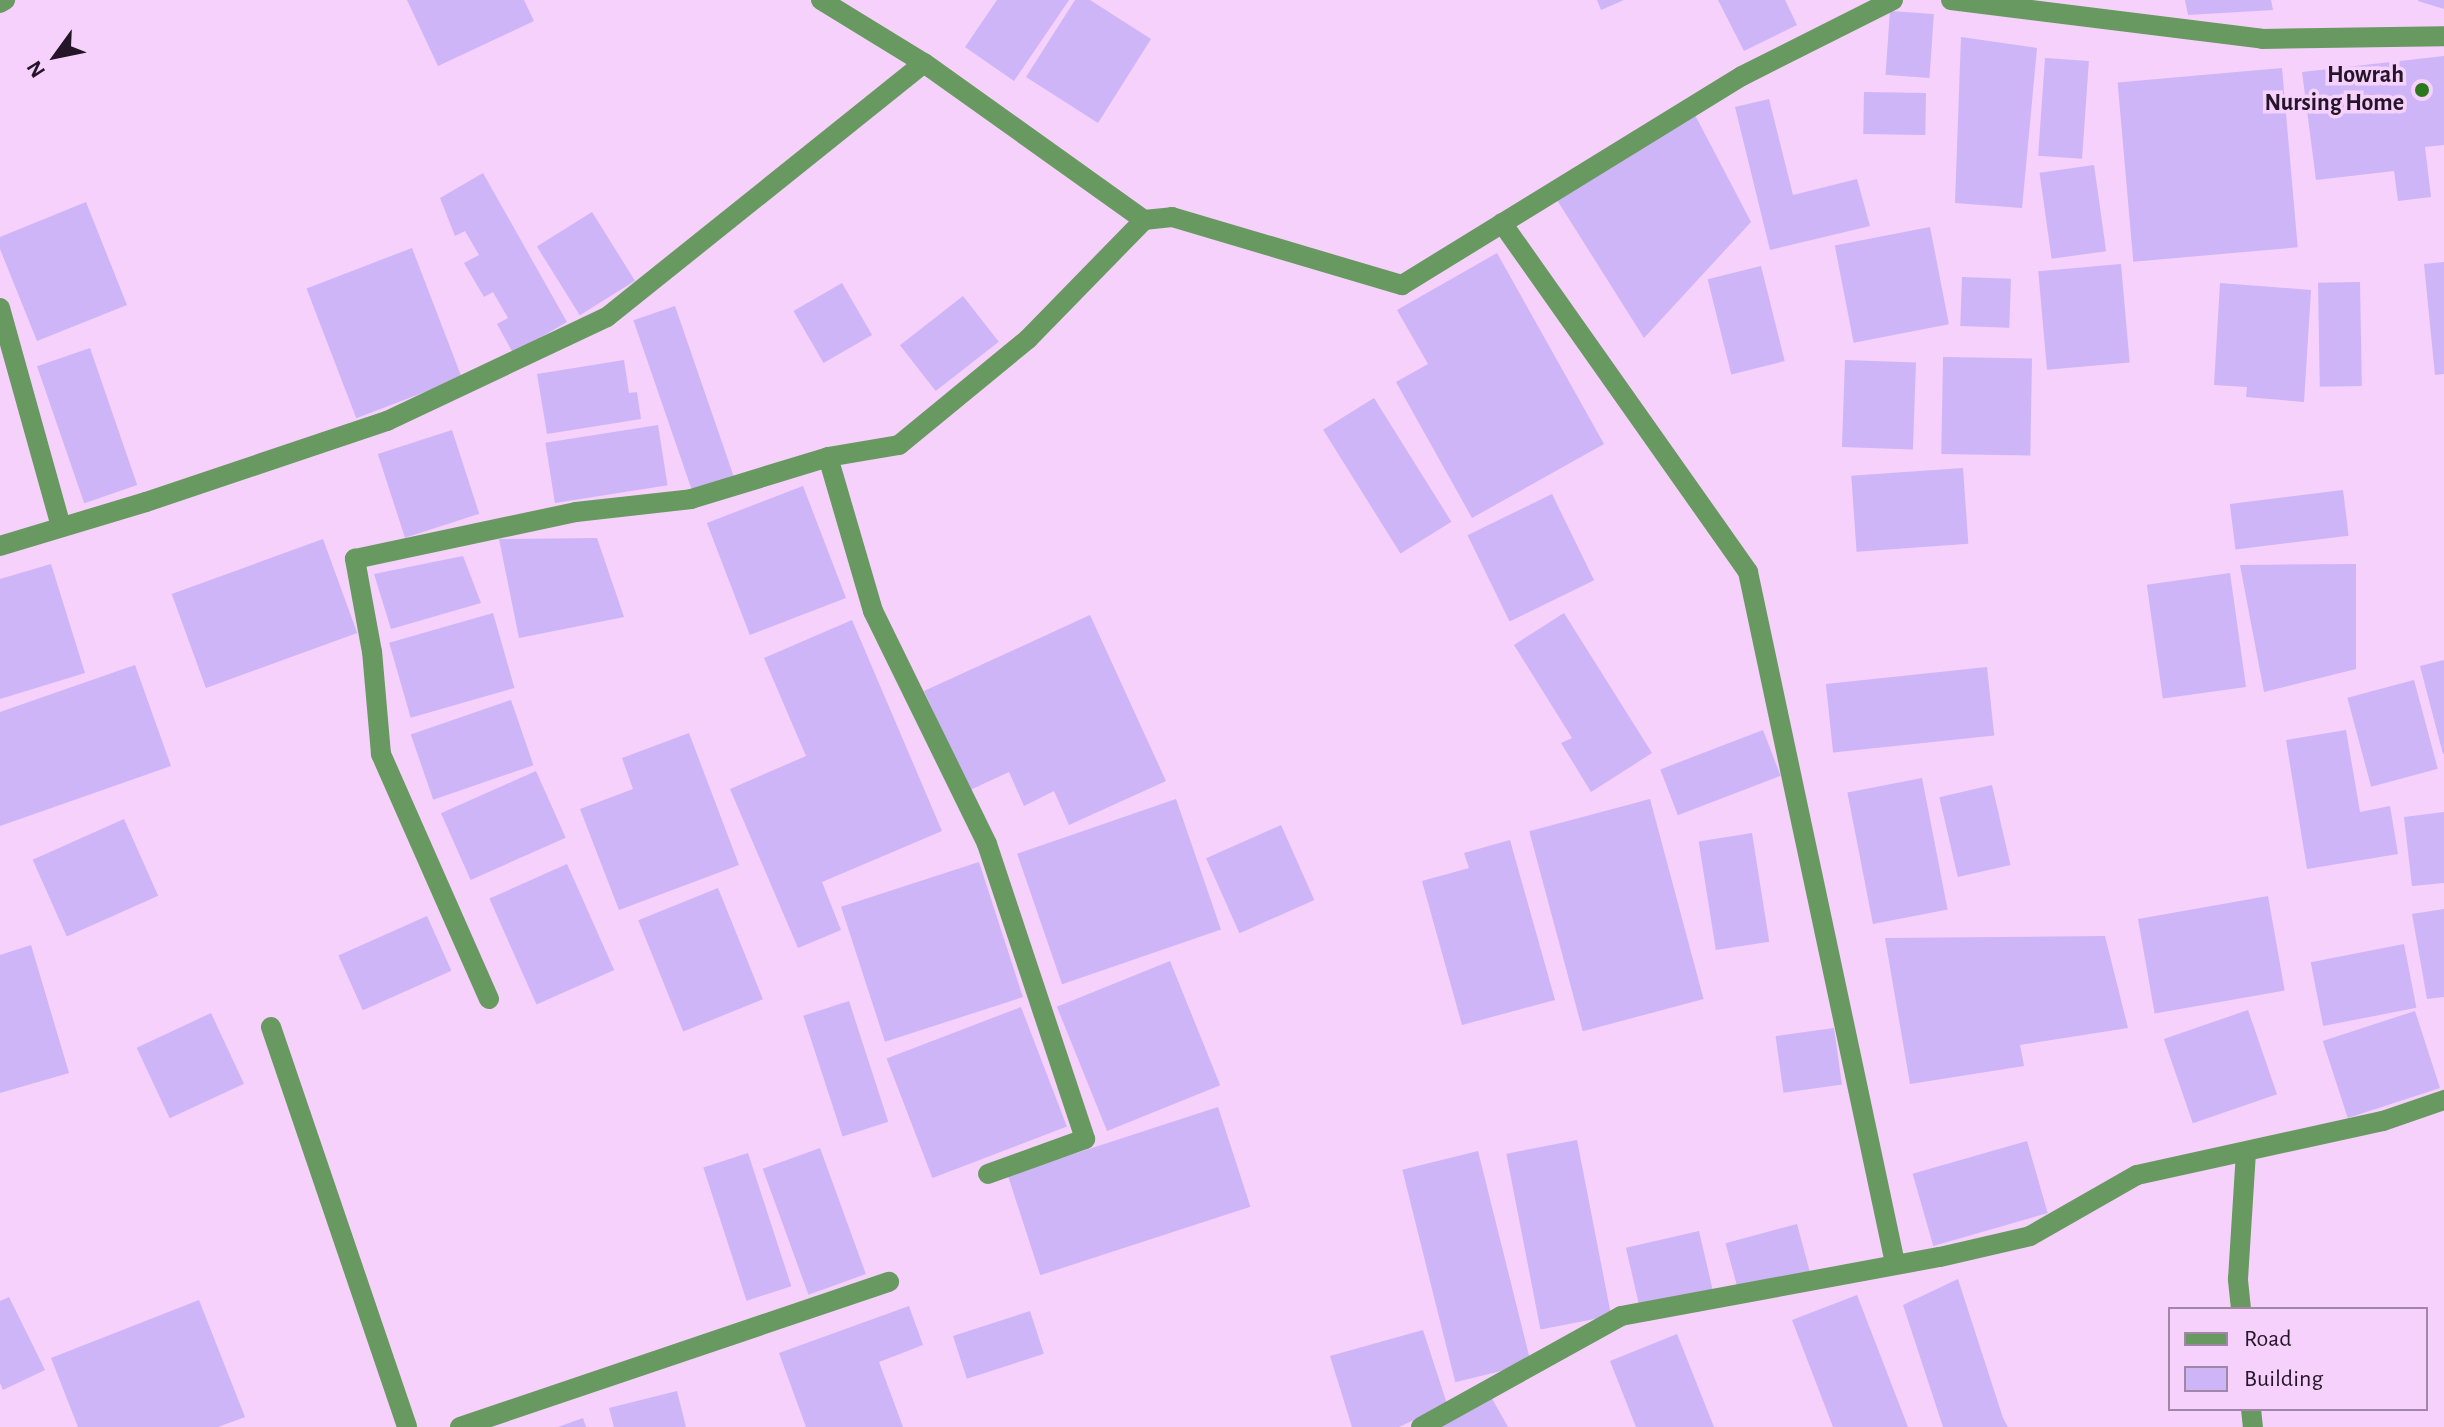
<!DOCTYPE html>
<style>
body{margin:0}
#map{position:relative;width:2444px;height:1427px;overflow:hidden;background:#f5d1fc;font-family:"Alegreya Sans",sans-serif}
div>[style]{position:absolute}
.building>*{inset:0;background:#cdb5f7;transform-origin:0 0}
.minor>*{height:20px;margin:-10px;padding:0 10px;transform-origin:10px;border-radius:10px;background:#689960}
.dots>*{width:22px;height:22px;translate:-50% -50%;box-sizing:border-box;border:4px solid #f5d1fc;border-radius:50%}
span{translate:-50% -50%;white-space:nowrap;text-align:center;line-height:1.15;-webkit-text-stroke:7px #f5d1fc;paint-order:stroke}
.poi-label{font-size:24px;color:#251528;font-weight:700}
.right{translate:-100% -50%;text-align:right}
.legend{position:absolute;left:2168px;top:1307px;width:260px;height:104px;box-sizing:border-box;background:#f5d1fc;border:2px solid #a286a7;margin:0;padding:10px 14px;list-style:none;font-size:24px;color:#251528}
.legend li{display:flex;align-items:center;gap:16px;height:40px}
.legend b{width:40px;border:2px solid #a286a7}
.north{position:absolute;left:16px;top:16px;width:80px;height:80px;-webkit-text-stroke:6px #f5d1fc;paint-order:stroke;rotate:237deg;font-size:22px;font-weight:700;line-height:32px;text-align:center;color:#251528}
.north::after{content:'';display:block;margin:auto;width:28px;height:36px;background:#251528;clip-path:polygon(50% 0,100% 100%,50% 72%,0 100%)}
</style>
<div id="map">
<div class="building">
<div style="clip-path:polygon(407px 0,524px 0,534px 21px,438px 66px)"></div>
<div style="clip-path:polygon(997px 0,1069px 0,1014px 81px,965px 47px)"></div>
<div style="clip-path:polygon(1075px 0,1090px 0,1151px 39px,1098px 123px,1026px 77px)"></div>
<div style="clip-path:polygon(1597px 0,1624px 0,1601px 10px)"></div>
<div style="clip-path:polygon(1718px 0,1785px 0,1797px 25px,1744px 51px)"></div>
<div style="clip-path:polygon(2185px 0,2271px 0,2273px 10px,2188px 15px)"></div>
<div style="clip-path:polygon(2418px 0,2444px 0,2444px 9px,2418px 1px)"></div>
<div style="left:1890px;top:11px;width:44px;height:64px;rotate:4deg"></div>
<div style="clip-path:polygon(1961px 37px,2037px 48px,2022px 208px,1955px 203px)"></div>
<div style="clip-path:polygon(2444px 56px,2444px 145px,2425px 147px,2431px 197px,2398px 201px,2394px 171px,2316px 180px,2302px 72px)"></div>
<div style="left:2045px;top:58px;width:44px;height:98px;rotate:4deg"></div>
<div style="left:2282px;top:68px;width:180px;height:165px;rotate:85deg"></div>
<div style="left:1864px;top:92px;width:62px;height:42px;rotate:1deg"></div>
<div style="clip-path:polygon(1769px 99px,1793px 195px,1857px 179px,1870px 226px,1770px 250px,1735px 107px)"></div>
<div style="clip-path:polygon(1695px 115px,1751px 222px,1644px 338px,1557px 200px)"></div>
<div style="left:2094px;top:165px;width:87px;height:55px;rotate:82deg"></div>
<div style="clip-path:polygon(483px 173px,567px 322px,513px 353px,497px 324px,508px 318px,493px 292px,484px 297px,464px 263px,479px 255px,465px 231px,455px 236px,440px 198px)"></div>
<div style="clip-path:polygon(86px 202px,127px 305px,37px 341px,0 249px,0 237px)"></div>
<div style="left:592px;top:212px;width:81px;height:65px;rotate:58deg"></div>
<div style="left:1930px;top:227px;width:99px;height:97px;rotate:79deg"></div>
<div style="left:412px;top:248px;width:139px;height:113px;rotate:69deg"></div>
<div style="clip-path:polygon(1497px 253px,1604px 444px,1472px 518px,1396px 382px,1428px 364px,1397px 310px)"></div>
<div style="clip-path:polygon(2444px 262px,2444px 374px,2435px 375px,2424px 264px)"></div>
<div style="left:2121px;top:264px;width:99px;height:83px;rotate:85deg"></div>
<div style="left:1761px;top:266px;width:98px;height:55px;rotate:76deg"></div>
<div style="left:1962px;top:277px;width:49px;height:49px;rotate:2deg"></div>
<div style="left:2360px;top:282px;width:104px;height:42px;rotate:89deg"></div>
<div style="left:842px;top:283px;width:60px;height:56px;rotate:60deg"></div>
<div style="clip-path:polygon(2220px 283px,2311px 290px,2304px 402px,2246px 397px,2247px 387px,2214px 385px)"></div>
<div style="left:963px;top:296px;width:58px;height:80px;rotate:52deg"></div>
<div style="left:675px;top:306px;width:186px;height:44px;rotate:71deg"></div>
<div style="left:90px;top:348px;width:145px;height:56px;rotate:71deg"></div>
<div style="left:1943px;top:357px;width:89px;height:97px;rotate:1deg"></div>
<div style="clip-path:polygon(624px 360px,629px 393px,637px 392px,641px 419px,547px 434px,537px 374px)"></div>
<div style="left:1845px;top:360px;width:71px;height:87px;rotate:2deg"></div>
<div style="left:1374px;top:398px;width:146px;height:60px;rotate:58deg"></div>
<div style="left:658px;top:425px;width:61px;height:114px;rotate:81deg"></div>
<div style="left:452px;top:430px;width:88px;height:78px;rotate:72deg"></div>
<div style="left:1963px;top:468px;width:76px;height:112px;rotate:86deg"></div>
<div style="left:803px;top:486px;width:120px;height:103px;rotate:69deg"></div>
<div style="left:2343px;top:490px;width:46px;height:114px;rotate:83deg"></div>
<div style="left:1552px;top:494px;width:96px;height:94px;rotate:64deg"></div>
<div style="clip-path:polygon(597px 538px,624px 617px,519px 638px,499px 539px)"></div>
<div style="left:323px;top:539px;width:100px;height:161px;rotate:70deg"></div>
<div style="clip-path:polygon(463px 556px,481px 603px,391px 629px,374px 574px)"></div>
<div style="clip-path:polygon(51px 564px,85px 673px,0 699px,0 579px)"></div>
<div style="clip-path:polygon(2356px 564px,2356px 669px,2264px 692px,2240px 565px)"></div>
<div style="left:2230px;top:573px;width:115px;height:84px;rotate:82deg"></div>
<div style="left:493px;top:613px;width:78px;height:108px;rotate:74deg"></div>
<div style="clip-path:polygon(1564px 613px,1652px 753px,1591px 792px,1561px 743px,1572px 738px,1514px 645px)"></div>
<div style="clip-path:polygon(1090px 615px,1166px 781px,1069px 825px,1054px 791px,1024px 806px,1009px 772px,970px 790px,924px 691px)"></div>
<div style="clip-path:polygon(852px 620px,942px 831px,822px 882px,841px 930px,798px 948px,730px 789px,806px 756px,764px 658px)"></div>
<div style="clip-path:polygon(2444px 660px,2444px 754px,2443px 754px,2420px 666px)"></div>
<div style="clip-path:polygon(135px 665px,171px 766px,0 826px,0 712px)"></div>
<div style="left:1987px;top:667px;width:69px;height:162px;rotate:84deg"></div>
<div style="left:2414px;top:680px;width:92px;height:69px;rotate:75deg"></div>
<div style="left:511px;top:700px;width:69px;height:106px;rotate:71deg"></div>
<div style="left:1763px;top:730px;width:49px;height:110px;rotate:69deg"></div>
<div style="clip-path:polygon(2346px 730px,2360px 812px,2390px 806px,2398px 854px,2307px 869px,2286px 740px)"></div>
<div style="clip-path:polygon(689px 733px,739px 865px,619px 910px,580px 809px,633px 789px,622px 758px)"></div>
<div style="left:536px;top:771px;width:73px;height:104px;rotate:66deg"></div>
<div style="left:1922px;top:778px;width:134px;height:76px;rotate:79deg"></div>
<div style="left:1992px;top:785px;width:82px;height:54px;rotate:77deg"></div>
<div style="left:1176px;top:799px;width:138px;height:168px;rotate:71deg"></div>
<div style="left:1650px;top:799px;width:207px;height:125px;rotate:75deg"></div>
<div style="clip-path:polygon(2444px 812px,2444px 883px,2412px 886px,2404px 817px)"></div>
<div style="left:124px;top:819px;width:84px;height:100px;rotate:66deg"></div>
<div style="left:1281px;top:825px;width:82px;height:82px;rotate:66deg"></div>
<div style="left:1752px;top:833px;width:110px;height:54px;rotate:81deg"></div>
<div style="clip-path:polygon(1510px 840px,1555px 1000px,1462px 1025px,1422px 881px,1469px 868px,1464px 853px)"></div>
<div style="left:979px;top:862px;width:142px;height:145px;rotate:72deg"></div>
<div style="left:567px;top:864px;width:116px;height:85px;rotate:66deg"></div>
<div style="left:718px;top:888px;width:120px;height:86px;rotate:68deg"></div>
<div style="left:2268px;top:896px;width:96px;height:132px;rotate:80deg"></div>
<div style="clip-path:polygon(2444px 909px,2444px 997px,2427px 999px,2412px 914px)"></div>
<div style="left:427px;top:916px;width:60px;height:97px;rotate:66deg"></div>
<div style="clip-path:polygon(2105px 936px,2128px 1028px,2020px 1045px,2024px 1066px,1910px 1084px,1885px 938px)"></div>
<div style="left:2404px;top:944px;width:65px;height:95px;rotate:79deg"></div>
<div style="clip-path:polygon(31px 945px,69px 1073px,0 1093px,0 955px)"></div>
<div style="left:1170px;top:961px;width:134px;height:122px;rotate:68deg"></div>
<div style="left:849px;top:1001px;width:127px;height:48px;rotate:72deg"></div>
<div style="left:1021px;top:1007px;width:128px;height:144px;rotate:69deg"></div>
<div style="left:2248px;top:1010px;width:89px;height:89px;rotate:71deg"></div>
<div style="left:2415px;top:1011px;width:81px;height:97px;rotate:72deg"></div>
<div style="left:211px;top:1013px;width:78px;height:82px;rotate:65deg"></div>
<div style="left:1834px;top:1028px;width:57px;height:59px;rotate:82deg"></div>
<div style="left:1218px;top:1107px;width:105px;height:221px;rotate:72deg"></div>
<div style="left:1577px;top:1140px;width:179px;height:72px;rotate:79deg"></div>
<div style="left:2027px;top:1141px;width:75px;height:119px;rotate:74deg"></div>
<div style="left:820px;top:1148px;width:134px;height:61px;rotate:70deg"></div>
<div style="left:1478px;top:1151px;width:219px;height:78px;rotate:76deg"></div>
<div style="left:748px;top:1153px;width:140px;height:47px;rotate:72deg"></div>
<div style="left:1797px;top:1224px;width:49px;height:74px;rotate:75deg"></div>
<div style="left:1699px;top:1231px;width:67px;height:75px;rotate:77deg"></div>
<div style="clip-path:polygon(1958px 1279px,2003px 1418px,2008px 1427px,1943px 1427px,1903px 1305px)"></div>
<div style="clip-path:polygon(1857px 1295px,1908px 1427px,1833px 1427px,1792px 1320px)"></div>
<div style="clip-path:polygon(9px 1297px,45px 1370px,3px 1390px,0 1383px,0 1301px)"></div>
<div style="clip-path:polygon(199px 1300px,245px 1417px,218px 1427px,78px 1427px,51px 1358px)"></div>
<div style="clip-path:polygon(909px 1306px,923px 1345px,879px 1362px,903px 1427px,806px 1427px,779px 1353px)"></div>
<div style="left:1030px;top:1311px;width:45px;height:81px;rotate:72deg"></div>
<div style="clip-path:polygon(1423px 1330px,1447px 1404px,1399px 1427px,1352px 1427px,1330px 1356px)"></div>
<div style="clip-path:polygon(1677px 1334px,1714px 1427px,1636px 1427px,1610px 1361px)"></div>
<div style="clip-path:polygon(677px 1391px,686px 1427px,614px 1427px,609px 1408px)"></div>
<div style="clip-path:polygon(1490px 1395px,1508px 1427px,1434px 1427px)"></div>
<div style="clip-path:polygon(583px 1418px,586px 1427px,558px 1427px)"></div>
</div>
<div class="minor">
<div style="left:821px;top:0;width:121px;rotate:31.5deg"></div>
<div style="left:924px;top:63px;width:270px;rotate:35.5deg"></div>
<div style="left:1144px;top:220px;width:28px;rotate:-6deg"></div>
<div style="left:1172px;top:217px;width:240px;rotate:16.5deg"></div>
<div style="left:1402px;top:285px;width:399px;rotate:-31.6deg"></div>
<div style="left:1742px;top:76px;width:169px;rotate:-26.7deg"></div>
<div style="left:1951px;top:0;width:313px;rotate:7.1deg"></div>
<div style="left:2262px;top:39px;width:182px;rotate:-0.9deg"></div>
<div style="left:0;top:3px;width:6px;rotate:-31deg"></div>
<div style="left:1502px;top:223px;width:427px;rotate:54.8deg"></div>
<div style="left:1748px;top:572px;width:706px;rotate:77.99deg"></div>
<div style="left:0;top:308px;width:227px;rotate:74.4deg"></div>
<div style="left:828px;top:457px;width:160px;rotate:73.7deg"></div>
<div style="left:873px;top:611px;width:259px;rotate:63.9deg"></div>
<div style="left:987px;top:844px;width:311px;rotate:71.6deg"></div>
<div style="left:1085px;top:1139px;width:103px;rotate:160.2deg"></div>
<div style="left:0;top:546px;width:152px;rotate:-16.8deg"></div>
<div style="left:146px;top:502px;width:254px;rotate:-18.6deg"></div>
<div style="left:387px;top:421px;width:243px;rotate:-25.3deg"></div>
<div style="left:607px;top:317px;width:406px;rotate:-38.7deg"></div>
<div style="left:489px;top:999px;width:268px;rotate:-113.8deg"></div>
<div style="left:381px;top:754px;width:102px;rotate:-95deg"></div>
<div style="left:372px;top:652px;width:95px;rotate:-100.4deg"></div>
<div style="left:355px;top:559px;width:226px;rotate:-12deg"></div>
<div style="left:576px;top:512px;width:116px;rotate:-6.4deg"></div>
<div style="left:691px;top:499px;width:143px;rotate:-17deg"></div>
<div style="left:828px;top:457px;width:72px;rotate:-9.6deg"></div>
<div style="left:899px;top:445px;width:167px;rotate:-39.4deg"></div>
<div style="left:1028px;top:339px;width:166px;rotate:-45.7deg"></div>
<div style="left:271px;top:1027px;width:422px;rotate:71.2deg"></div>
<div style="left:2241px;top:1309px;width:30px;rotate:-96deg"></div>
<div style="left:2238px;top:1279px;width:126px;rotate:-86.4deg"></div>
<div style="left:2251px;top:1409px;width:18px;rotate:84deg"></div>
<div style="left:460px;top:1427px;width:453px;rotate:-18.7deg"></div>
<div style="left:1421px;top:1427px;width:229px;rotate:-29deg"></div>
<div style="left:1621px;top:1316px;width:324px;rotate:-10.5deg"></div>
<div style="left:1940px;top:1257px;width:92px;rotate:-13.1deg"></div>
<div style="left:2030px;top:1236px;width:123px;rotate:-29.7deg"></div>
<div style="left:2137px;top:1175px;width:252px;rotate:-12.4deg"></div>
<div style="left:2383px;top:1121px;width:65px;rotate:-19deg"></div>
</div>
<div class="dots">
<div style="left:2422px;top:90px;background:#2b771e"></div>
</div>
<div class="poi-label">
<span class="right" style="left:2404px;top:90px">Howrah<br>Nursing Home</span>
</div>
<ul class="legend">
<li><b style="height:10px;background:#689960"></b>Road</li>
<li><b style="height:22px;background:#cdb5f7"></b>Building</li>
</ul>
<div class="north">N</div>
</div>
